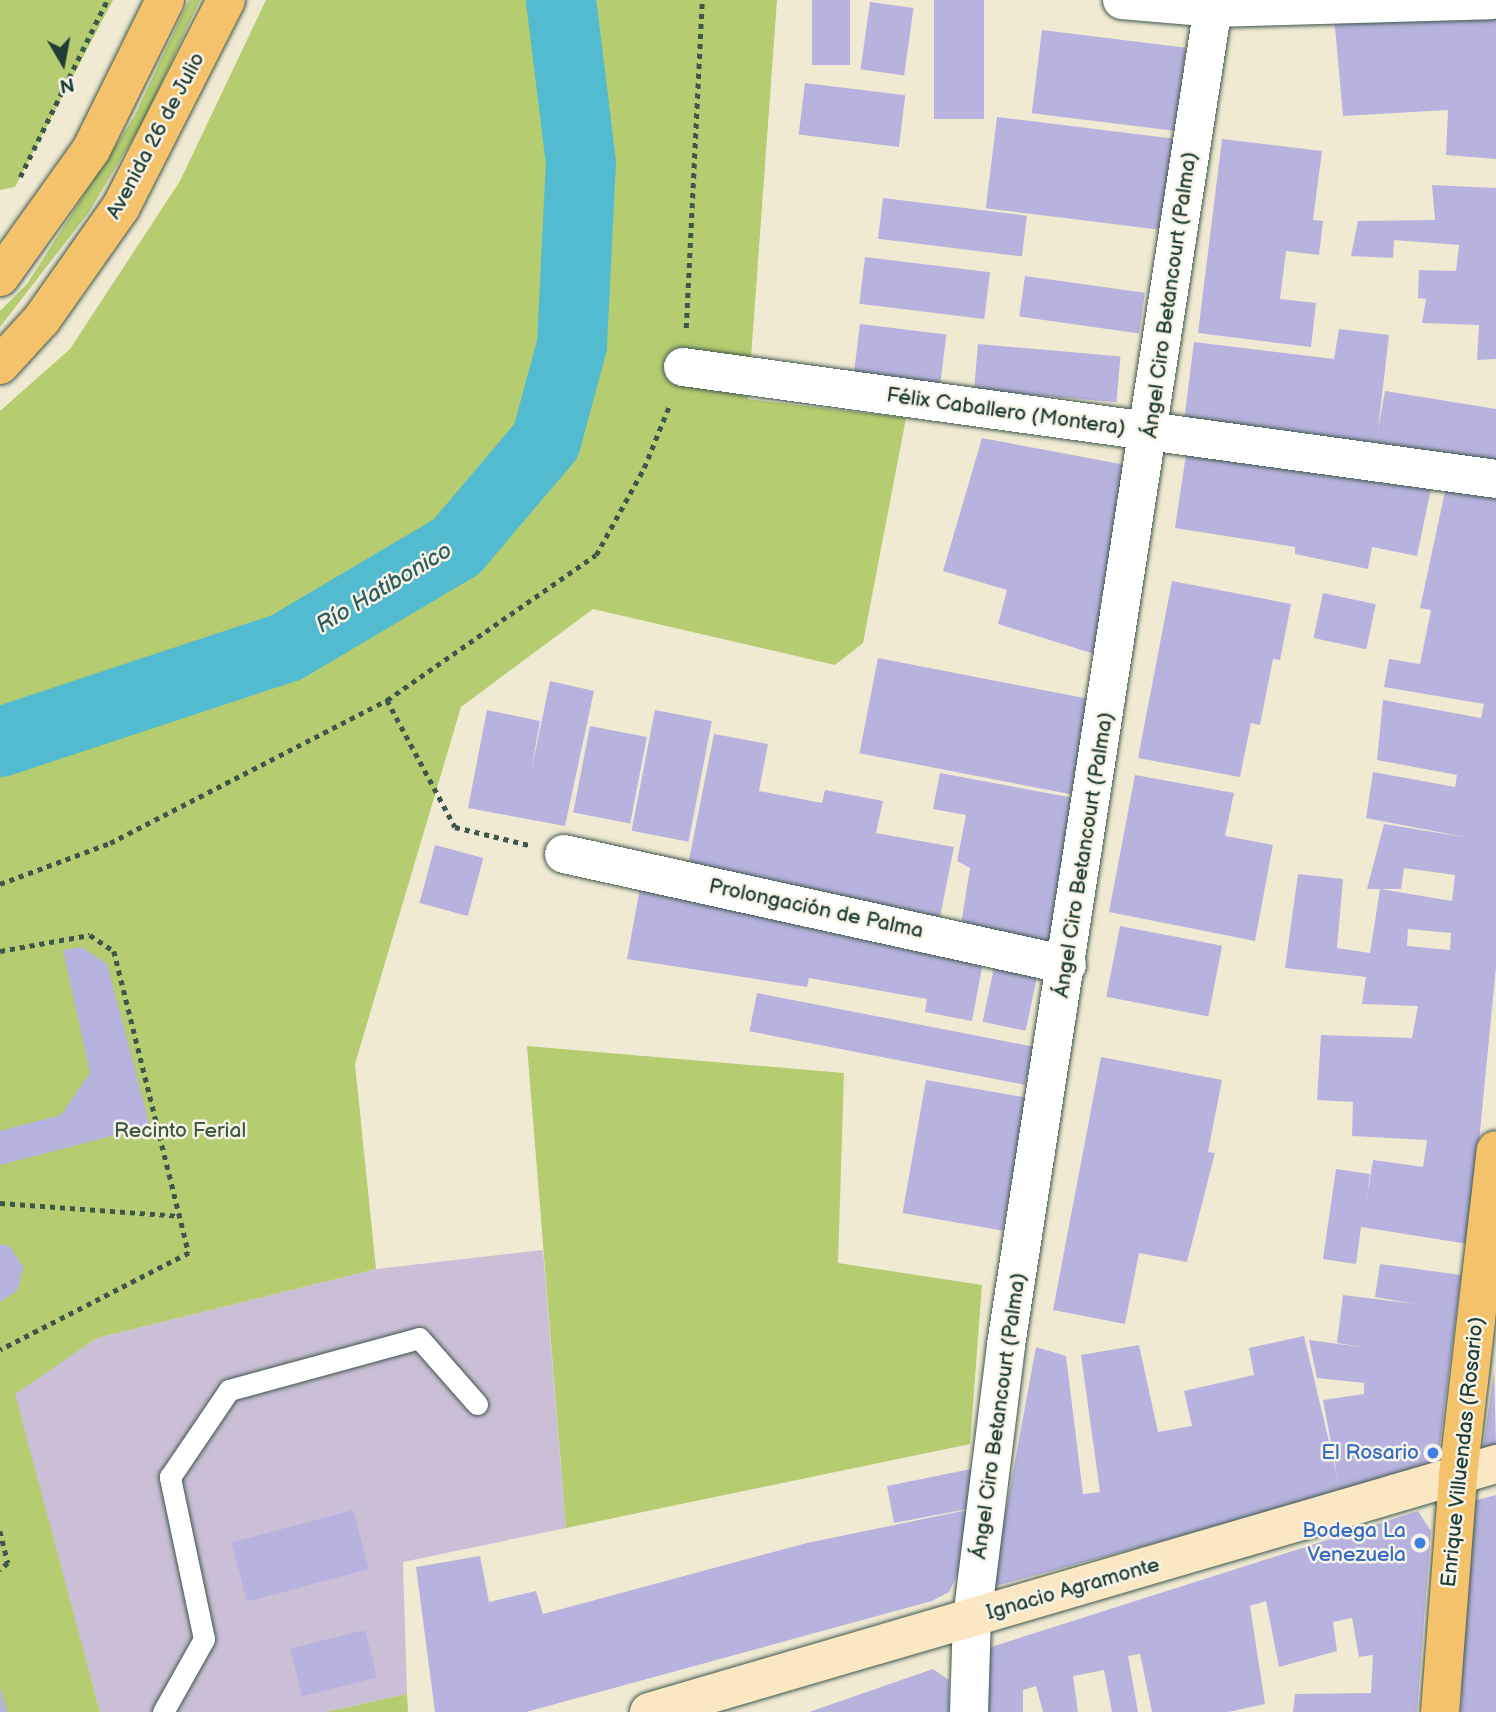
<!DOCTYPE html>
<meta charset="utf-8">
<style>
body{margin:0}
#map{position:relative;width:1496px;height:1712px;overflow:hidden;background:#f0ead3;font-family:"Balsamiq Sans",sans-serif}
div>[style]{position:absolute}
.industrial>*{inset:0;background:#cabfd7}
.green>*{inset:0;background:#b5cc71}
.river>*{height:70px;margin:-35px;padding:0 35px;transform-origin:35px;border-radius:35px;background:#52bbcf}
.building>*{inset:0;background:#b8b3de;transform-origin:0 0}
.path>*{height:4.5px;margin-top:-2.25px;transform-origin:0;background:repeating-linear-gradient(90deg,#3e574c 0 5px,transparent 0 10px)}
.roads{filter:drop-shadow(0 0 2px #3e574c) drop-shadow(0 0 2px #3e574c)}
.lane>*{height:21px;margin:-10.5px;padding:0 10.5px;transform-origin:10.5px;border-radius:10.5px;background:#fff}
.street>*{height:38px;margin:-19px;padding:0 19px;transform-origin:19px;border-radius:19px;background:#fff}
.secondary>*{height:38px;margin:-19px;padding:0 19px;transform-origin:19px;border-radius:19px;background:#fae7c3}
.primary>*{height:38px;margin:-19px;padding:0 19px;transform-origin:19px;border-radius:19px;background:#f3c26a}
.dots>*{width:19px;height:19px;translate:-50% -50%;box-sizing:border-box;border:4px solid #f7f3e8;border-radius:50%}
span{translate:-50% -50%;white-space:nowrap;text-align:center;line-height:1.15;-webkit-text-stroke:5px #f7f3e8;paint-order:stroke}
.street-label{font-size:21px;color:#1f3d34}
.park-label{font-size:21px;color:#3d5a40}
.shop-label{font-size:21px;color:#366cbe}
.right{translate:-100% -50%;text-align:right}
.water-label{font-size:23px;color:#2c5c5b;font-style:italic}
.north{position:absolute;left:28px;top:28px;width:70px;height:70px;-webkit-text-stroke:5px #f7f3e8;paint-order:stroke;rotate:170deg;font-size:19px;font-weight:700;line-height:28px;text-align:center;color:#1f3d34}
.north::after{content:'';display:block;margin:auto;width:24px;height:32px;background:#1f3d34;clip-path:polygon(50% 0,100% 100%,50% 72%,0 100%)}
</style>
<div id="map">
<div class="industrial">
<div style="clip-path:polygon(543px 1250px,566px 1528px,403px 1562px,407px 1694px,326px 1712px,100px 1712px,14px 1394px,97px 1338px,376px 1269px)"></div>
</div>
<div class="green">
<div style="clip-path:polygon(0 0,113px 0,15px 187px,0 190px)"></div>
<div style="clip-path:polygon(189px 0,200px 0,144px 120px,89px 212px,0 327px,0 311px,27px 284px,134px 117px)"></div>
<div style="clip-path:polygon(266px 0,777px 0,748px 399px,906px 418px,863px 643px,835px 665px,593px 609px,461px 707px,355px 1064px,376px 1269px,97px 1338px,15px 1394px,100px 1712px,0 1712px,0 411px,70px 349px,180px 181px)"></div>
<div style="clip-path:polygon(527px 1046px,844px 1073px,838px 1263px,982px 1285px,970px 1444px,566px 1528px)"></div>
<div style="clip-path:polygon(407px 1694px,408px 1712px,326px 1712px)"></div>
</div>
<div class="river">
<div style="left:0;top:742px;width:302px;rotate:-18.3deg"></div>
<div style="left:287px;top:647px;width:196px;rotate:-30.6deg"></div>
<div style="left:456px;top:547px;width:139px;rotate:-49.7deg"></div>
<div style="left:546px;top:441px;width:99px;rotate:-74.8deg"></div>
<div style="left:572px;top:345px;width:182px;rotate:-87.2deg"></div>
<div style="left:581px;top:163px;width:164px;rotate:-97deg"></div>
</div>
<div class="building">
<div style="left:812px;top:0;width:38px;height:65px"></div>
<div style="left:934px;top:0;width:50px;height:119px"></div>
<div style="left:870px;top:2px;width:44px;height:68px;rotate:8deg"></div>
<div style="clip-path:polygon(1496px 13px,1496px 159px,1446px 155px,1448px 110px,1343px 116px,1334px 16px)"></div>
<div style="left:1042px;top:30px;width:145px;height:84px;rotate:7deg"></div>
<div style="left:805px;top:83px;width:101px;height:52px;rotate:7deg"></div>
<div style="left:997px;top:117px;width:179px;height:92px;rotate:7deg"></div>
<div style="clip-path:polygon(1222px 139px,1322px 151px,1313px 220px,1323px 221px,1319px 255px,1286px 251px,1280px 299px,1316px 303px,1311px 347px,1198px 333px)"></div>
<div style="clip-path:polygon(1432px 185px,1496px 188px,1496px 359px,1477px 360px,1479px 325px,1422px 323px,1426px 299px,1418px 298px,1419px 270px,1456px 271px,1459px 245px,1394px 240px,1393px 258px,1351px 256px,1358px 221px,1435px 220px)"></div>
<div style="left:883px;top:198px;width:145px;height:41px;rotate:7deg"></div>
<div style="left:865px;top:257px;width:126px;height:47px;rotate:7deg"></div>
<div style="left:1025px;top:276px;width:121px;height:41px;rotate:8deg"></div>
<div style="left:860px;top:324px;width:87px;height:53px;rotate:7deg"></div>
<div style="clip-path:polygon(1339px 329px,1389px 335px,1378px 430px,1385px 391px,1496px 409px,1496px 461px,1184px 421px,1194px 342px,1334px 359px)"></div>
<div style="left:978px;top:344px;width:143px;height:46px;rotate:5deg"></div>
<div style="clip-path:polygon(982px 438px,1126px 465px,1101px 656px,998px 624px,1007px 590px,943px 571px)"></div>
<div style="clip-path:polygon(1187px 448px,1432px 484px,1417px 556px,1372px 547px,1368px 569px,1295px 554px,1295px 547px,1175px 528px)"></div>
<div style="clip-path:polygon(evenodd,1446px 487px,1496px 497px,1496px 967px,1476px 1173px,1468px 1244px,1361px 1227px,1356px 1264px,1323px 1259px,1336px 1169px,1370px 1174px,1366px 1203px,1373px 1160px,1423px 1167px,1427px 1140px,1352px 1136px,1353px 1102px,1317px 1100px,1321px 1035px,1412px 1038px,1418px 1006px,1362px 1004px,1366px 977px,1285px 968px,1298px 874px,1343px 879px,1337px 948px,1370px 953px,1380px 889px,1367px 889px,1384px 824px,1470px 838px,1366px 818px,1373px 772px,1455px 787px,1457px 775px,1377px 760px,1383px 700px,1481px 718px,1484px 704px,1384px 687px,1389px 659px,1420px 664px,1431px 610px,1420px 608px,1446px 487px,1404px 868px,1455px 875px,1452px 901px,1380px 889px,1401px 889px,1404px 868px,1446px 487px,1408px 929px,1451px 933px,1450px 950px,1407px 946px,1408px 929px)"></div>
<div style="clip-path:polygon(1172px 581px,1291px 604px,1280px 660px,1273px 659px,1260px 725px,1251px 723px,1240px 777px,1138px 758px)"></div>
<div style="left:1323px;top:593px;width:54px;height:46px;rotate:12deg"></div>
<div style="left:878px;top:658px;width:222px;height:97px;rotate:11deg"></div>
<div style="clip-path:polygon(550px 681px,594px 691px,565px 826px,468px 808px,487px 710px,540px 721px,531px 772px)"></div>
<div style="left:655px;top:710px;width:58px;height:123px;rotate:11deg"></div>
<div style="left:590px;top:726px;width:58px;height:88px;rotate:11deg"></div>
<div style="clip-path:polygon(714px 734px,768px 744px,759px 791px,822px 803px,825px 790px,883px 801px,876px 833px,954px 847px,939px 922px,687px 870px)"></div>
<div style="clip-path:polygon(940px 773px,1074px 798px,1051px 945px,960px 931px,970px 868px,957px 861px,966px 815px,933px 809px)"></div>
<div style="clip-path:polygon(1135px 775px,1234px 793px,1225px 836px,1273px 845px,1255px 941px,1109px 912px)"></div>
<div style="left:435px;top:845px;width:50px;height:60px;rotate:15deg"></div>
<div style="clip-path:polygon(640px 888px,984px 957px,972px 1021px,925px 1012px,927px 999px,876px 990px,809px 978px,807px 987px,627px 959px)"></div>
<div style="left:1120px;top:926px;width:104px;height:72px;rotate:11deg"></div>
<div style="clip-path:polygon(81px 947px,107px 964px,150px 1126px,0 1165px,0 1131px,61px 1115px,90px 1073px,63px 950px)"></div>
<div style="left:995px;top:963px;width:44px;height:60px;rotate:12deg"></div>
<div style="left:757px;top:993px;width:281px;height:39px;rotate:11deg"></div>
<div style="clip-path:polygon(1101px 1057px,1222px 1080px,1208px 1152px,1215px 1153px,1187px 1262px,1139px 1253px,1125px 1324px,1053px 1310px)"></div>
<div style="left:926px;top:1080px;width:102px;height:135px;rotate:10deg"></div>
<div style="clip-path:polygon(0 1244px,9px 1246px,23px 1266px,18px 1290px,0 1302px)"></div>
<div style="clip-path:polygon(1380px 1264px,1461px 1275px,1437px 1467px,992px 1587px,1036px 1347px,1066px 1356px,1083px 1494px,1100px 1492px,1081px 1355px,1139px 1345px,1158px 1432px,1192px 1426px,1184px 1391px,1254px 1375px,1249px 1348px,1304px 1336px,1338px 1480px,1323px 1400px,1364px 1394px,1364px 1383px,1317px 1378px,1309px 1340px,1367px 1348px,1337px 1343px,1343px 1295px,1415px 1304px,1375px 1297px)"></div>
<div style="clip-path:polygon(1494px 1371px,1496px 1445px,1483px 1449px)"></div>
<div style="clip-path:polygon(976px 1468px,973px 1508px,894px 1523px,887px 1486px)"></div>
<div style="clip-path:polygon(1496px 1495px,1496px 1712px,1461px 1712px,1469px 1502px)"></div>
<div style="clip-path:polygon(972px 1509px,966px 1556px,949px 1592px,932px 1601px,526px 1712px,435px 1712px,416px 1567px,480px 1556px,489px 1602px,536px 1591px,543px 1614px,807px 1543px)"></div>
<div style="left:353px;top:1510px;width:61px;height:126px;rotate:75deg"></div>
<div style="clip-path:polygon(1418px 1511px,1431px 1531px,1417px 1712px,1293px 1712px,1295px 1694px,1371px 1693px,1373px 1655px,1359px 1657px,1352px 1618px,1333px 1622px,1337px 1651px,1279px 1667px,1266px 1601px,1250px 1606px,1265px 1704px,1228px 1712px,1152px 1712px,1140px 1654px,1128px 1656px,1138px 1712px,1112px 1712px,1104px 1670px,1073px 1676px,1078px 1712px,1043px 1712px,1036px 1686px,1023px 1690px,1023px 1712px,985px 1712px,988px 1648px)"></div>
<div style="left:365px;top:1630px;width:49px;height:77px;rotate:76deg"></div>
<div style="clip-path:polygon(933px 1669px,949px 1680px,949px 1712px,809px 1712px)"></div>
<div style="clip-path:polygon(1px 1687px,7px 1712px,0 1712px)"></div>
</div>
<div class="path">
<div style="left:20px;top:177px;width:197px;rotate:-63.8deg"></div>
<div style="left:686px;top:328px;width:328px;rotate:-87.2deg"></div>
<div style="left:387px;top:700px;width:144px;rotate:61.8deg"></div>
<div style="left:455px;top:827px;width:76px;rotate:13.7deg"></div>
<div style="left:0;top:884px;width:117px;rotate:-20.4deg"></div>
<div style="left:110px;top:843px;width:312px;rotate:-27.3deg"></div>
<div style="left:387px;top:700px;width:254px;rotate:-34.8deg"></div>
<div style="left:596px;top:555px;width:99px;rotate:-61.1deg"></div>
<div style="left:644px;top:468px;width:69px;rotate:-67.9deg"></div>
<div style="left:0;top:951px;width:91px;rotate:-10.1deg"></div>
<div style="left:90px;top:935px;width:29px;rotate:34deg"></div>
<div style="left:114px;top:951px;width:311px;rotate:76.1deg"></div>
<div style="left:189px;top:1253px;width:212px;rotate:152.8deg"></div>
<div style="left:0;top:1203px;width:180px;rotate:4.1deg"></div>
<div style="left:0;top:1531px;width:33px;rotate:76deg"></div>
<div style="left:8px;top:1563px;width:11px;rotate:139deg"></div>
</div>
<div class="roads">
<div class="lane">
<div style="left:163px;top:1712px;width:84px;rotate:-60.7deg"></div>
<div style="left:204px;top:1639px;width:166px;rotate:-101.9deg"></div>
<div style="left:170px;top:1477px;width:105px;rotate:-55.9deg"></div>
<div style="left:229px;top:1390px;width:197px;rotate:-15.3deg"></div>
<div style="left:419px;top:1338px;width:88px;rotate:48.7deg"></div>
</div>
<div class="street">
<div style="left:1122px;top:0;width:91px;rotate:5deg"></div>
<div style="left:1213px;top:8px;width:278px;rotate:-1.6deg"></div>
<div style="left:683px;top:367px;width:821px;rotate:7.84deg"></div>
<div style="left:564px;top:854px;width:515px;rotate:12.44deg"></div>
<div style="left:969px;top:1712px;width:93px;rotate:-88.2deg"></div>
<div style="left:972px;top:1619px;width:276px;rotate:-82.9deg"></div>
<div style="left:1006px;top:1345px;width:1361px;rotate:-81.21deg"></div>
</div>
<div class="secondary">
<div style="left:649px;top:1712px;width:883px;rotate:-16.32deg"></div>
</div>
<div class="primary">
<div style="left:0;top:277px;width:156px;rotate:-54.4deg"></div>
<div style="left:91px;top:150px;width:167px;rotate:-63.7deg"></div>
<div style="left:0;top:365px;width:62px;rotate:-47.6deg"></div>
<div style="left:42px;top:319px;width:137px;rotate:-54.8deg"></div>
<div style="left:121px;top:207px;width:232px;rotate:-63.1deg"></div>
<div style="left:1440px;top:1712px;width:237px;rotate:-85.6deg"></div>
<div style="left:1458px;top:1476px;width:328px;rotate:-83.4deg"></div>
</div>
</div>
<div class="dots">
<div style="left:1433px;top:1453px;background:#3f7fe0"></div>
<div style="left:1420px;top:1543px;background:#3f7fe0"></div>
</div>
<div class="street-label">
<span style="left:156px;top:136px;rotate:-62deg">Avenida 26 de Julio</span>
<span style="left:1170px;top:295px;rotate:-82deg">Ángel Ciro Betancourt (Palma)</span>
<span style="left:1006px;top:412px;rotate:8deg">Félix Caballero (Montera)</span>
<span style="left:1084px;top:855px;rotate:-81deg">Ángel Ciro Betancourt (Palma)</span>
<span style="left:816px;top:909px;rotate:12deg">Prolongación de Palma</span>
<span style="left:999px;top:1416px;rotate:-82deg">Ángel Ciro Betancourt (Palma)</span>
<span style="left:1463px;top:1452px;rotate:-84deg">Enrique Villuendas (Rosario)</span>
<span style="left:1073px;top:1589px;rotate:-16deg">Ignacio Agramonte</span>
</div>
<div class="park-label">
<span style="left:180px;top:1131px">Recinto Ferial</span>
</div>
<div class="shop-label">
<span class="right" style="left:1419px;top:1453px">El Rosario</span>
<span class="right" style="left:1406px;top:1543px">Bodega La<br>Venezuela</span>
</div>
<div class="water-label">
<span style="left:384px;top:588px;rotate:-31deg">Río Hatibonico</span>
</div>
<div class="north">N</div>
</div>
